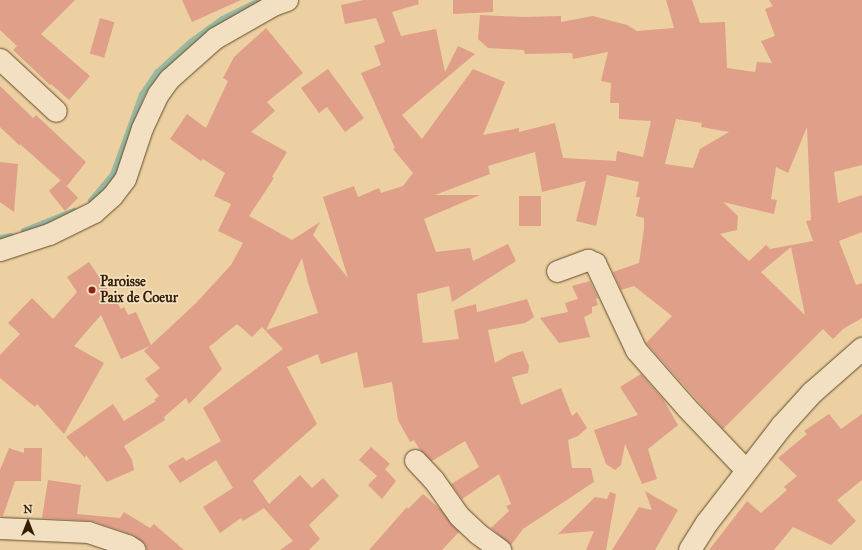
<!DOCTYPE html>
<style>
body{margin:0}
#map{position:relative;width:862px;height:550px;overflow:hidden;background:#ecd0a1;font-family:"IM FELL Great Primer",serif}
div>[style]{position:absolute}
.stream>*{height:5.5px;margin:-2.75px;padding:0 2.75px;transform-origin:2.75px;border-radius:2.75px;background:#9ab7a0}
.building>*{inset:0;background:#df9f89;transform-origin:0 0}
.roads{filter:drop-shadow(0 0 1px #624a29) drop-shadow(0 0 1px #624a29)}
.minor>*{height:21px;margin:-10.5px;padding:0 10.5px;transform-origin:10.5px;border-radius:10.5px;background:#f3e0c2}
.tertiary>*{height:22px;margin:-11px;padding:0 11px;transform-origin:11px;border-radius:11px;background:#f3e0c2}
.dots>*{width:11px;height:11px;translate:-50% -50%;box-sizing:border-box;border:2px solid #f3e0c2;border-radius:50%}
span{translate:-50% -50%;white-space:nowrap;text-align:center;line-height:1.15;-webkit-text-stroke:3.5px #f3e0c2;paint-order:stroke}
.poi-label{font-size:14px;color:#341d01;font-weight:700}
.left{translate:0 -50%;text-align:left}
.north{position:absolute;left:8px;top:502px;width:40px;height:40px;-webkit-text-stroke:3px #f3e0c2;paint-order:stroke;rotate:0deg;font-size:11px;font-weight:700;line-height:16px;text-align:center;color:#341d01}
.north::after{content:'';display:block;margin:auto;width:14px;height:18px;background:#341d01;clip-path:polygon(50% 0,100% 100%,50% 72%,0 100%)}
</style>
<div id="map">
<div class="stream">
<div style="left:91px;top:201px;width:34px;rotate:-50deg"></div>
<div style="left:113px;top:175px;width:85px;rotate:-70.1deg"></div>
<div style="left:142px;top:95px;width:27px;rotate:-56deg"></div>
<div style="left:157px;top:73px;width:46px;rotate:-42.4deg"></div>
<div style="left:191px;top:42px;width:39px;rotate:-36deg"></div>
<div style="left:223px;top:19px;width:42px;rotate:-26.6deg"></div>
<div style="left:24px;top:231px;width:54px;rotate:-21.8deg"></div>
<div style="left:0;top:238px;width:11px;rotate:-10deg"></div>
</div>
<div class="building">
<div style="clip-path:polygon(0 0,75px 0,41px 34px,90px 76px,69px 100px,51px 84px,50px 85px,13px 50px,17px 46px,0 30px)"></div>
<div style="clip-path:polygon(182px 0,241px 0,192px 22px)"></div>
<div style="clip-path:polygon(evenodd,364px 0,418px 0,419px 4px,392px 12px,401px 36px,436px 29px,445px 72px,458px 46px,475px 54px,402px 115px,422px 139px,473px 69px,505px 82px,483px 135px,519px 128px,519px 132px,555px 123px,563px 158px,616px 161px,617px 151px,643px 157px,651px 121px,619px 119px,619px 103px,610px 103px,611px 83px,601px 81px,608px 52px,573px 59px,572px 53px,525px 54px,524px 50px,488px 48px,478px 39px,480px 15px,523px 17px,561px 16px,561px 22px,593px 16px,627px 25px,637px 31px,674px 28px,666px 0,692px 0,700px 23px,725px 22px,727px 68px,755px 72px,757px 62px,772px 63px,761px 41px,775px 36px,765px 9px,773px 6px,769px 0,862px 0,862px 165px,834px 172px,838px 203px,862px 195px,862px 232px,839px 241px,856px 285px,862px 283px,862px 318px,843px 329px,833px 339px,823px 329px,723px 429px,646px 343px,672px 316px,634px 286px,621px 290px,613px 272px,639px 263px,644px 229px,644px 218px,636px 216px,640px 197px,636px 197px,639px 182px,607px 175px,596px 226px,576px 221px,586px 181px,542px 192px,535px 152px,488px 166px,490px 174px,435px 195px,480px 195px,424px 219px,436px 252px,470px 248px,473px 261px,508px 244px,516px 261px,452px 302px,449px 286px,417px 294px,423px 343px,459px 339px,454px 310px,476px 304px,477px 312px,527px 299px,534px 317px,525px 323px,488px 330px,495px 363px,511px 354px,523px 351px,529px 366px,528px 373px,512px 377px,521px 405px,561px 388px,572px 416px,577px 412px,587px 428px,578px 436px,568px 440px,572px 468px,591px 468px,594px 482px,523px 529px,511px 545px,491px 528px,509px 511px,506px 506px,511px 504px,499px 474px,462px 499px,451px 484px,479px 467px,465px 441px,432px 461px,420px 450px,414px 440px,410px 442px,398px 420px,392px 382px,364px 388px,357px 352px,321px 364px,318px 354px,287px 367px,317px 424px,253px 481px,269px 504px,300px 475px,312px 488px,323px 478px,339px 496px,309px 525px,320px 539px,309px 550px,280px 550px,293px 541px,264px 508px,243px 521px,241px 518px,220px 533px,203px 507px,233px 488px,216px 460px,180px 483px,168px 466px,183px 457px,186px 461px,221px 441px,203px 408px,283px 349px,262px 327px,252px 337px,237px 324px,209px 347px,222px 369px,189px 404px,186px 398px,164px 417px,165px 420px,124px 446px,132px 460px,134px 470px,107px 482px,86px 455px,85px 458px,66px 437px,113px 404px,124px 421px,156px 401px,154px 400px,159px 396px,145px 379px,160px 368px,144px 351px,150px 346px,121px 359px,101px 315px,74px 346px,104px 363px,64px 434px,37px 404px,35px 407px,0 378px,0 355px,20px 334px,8px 323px,32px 298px,53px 319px,77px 292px,67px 277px,89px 262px,121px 309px,124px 307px,128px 315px,136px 312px,151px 345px,196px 303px,231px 265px,243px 243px,218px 231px,231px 204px,214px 196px,225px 173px,203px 159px,201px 161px,170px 139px,187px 114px,206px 128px,228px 81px,223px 78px,234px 57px,266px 28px,303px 73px,267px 102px,275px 111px,251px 132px,287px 152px,272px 177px,274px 178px,249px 216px,292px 240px,320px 222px,313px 235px,348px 278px,323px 197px,354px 186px,358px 197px,379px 188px,381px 193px,403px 186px,413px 173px,393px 149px,395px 148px,361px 73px,381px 65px,374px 46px,385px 42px,376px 18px,345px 24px,341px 5px,364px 0,676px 119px,702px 123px,701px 127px,729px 132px,700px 149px,693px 168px,665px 164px,676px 119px,364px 0,807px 127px,811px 220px,806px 221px,813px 241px,770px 249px,766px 245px,749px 261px,720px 234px,737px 230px,738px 216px,723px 202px,774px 214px,777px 200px,771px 199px,776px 167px,788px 173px,807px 127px,364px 0,791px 247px,805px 315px,761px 272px,791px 247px,364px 0,302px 258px,308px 283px,318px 313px,266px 330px,302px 258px)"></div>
<div style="clip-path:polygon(453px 0,493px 0,493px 12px,453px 14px)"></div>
<div style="left:100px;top:18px;width:15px;height:37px;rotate:16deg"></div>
<div style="clip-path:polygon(328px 69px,364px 118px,345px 132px,327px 107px,319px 113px,301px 88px)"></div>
<div style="clip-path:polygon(0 86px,33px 118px,36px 115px,86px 162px,67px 186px,20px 144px,20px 146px,0 127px)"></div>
<div style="clip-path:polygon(0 162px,18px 164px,14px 212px,0 202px)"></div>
<div style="clip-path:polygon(61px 180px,78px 198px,65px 211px,49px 191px)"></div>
<div style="left:519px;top:196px;width:22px;height:30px"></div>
<div style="clip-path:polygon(590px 281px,598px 298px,596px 299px,598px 305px,592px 307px,592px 313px,584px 317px,590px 337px,559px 343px,540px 318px,568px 312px,565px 303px,578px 299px,572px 286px)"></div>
<div style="clip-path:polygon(641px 374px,663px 399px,678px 425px,648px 449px,657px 479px,642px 484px,625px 444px,621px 465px,615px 470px,606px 464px,594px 430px,638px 415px,620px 387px)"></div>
<div style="clip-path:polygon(829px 414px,841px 429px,862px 414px,862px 480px,837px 500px,856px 521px,831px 545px,793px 527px,774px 550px,709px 550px,747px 501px,761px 513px,787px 490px,784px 487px,797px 476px,778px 458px,807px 434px,804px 431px)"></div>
<div style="clip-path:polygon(371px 447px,390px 464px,385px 469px,396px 481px,382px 499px,368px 485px,377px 476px,359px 460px)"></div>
<div style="clip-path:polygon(9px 448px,24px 453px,24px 448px,42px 448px,41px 481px,15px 481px,3px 516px,0 516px,0 470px)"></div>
<div style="clip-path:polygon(48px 480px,81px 485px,77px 514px,120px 518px,124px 512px,150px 528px,154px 524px,184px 550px,147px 550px,145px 544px,133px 535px,92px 521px,42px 518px)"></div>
<div style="clip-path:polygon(645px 491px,678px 510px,655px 550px,612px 550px,639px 507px,652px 510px)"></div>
<div style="clip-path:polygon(610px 492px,616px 494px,606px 550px,586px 550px,594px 531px,558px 534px,595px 497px,607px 499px)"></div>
<div style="clip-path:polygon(423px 494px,440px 509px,459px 532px,442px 550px,369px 550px,407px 507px,408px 509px)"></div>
</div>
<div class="roads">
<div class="minor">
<div style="left:0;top:59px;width:76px;rotate:42.9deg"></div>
<div style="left:0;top:250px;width:52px;rotate:-18.1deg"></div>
<div style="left:49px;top:234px;width:50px;rotate:-26.1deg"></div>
<div style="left:94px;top:212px;width:24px;rotate:-42deg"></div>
<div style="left:112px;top:196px;width:21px;rotate:-53deg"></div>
<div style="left:125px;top:179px;width:54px;rotate:-71.6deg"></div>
<div style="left:142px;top:128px;width:38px;rotate:-65deg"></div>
<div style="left:158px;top:94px;width:19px;rotate:-54deg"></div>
<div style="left:169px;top:79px;width:62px;rotate:-41.7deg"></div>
<div style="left:215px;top:38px;width:67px;rotate:-29.6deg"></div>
<div style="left:273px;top:5px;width:15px;rotate:-20deg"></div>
<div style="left:557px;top:271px;width:33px;rotate:-20deg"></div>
<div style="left:588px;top:260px;width:8px;rotate:23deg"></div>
<div style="left:595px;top:263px;width:96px;rotate:64.8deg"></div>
<div style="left:636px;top:350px;width:76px;rotate:48.7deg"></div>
<div style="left:686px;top:407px;width:88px;rotate:46.4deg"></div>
<div style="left:415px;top:460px;width:26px;rotate:47deg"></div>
<div style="left:433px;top:479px;width:45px;rotate:54.9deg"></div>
<div style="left:459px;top:516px;width:25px;rotate:43deg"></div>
<div style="left:477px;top:533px;width:29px;rotate:36deg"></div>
<div style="left:0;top:528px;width:88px;rotate:2.6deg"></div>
<div style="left:88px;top:532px;width:41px;rotate:18.4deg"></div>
<div style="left:127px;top:545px;width:9px;rotate:32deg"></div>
</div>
<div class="tertiary">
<div style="left:690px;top:550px;width:32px;rotate:-58deg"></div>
<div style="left:707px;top:523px;width:123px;rotate:-52.3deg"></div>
<div style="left:782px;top:426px;width:45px;rotate:-47.7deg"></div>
<div style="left:812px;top:393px;width:67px;rotate:-41.3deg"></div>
</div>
</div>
<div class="dots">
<div style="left:92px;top:290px;background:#8f2418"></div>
</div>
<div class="poi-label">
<span class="left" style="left:100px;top:290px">Paroisse<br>Paix de Coeur</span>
</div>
<div class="north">N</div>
</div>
